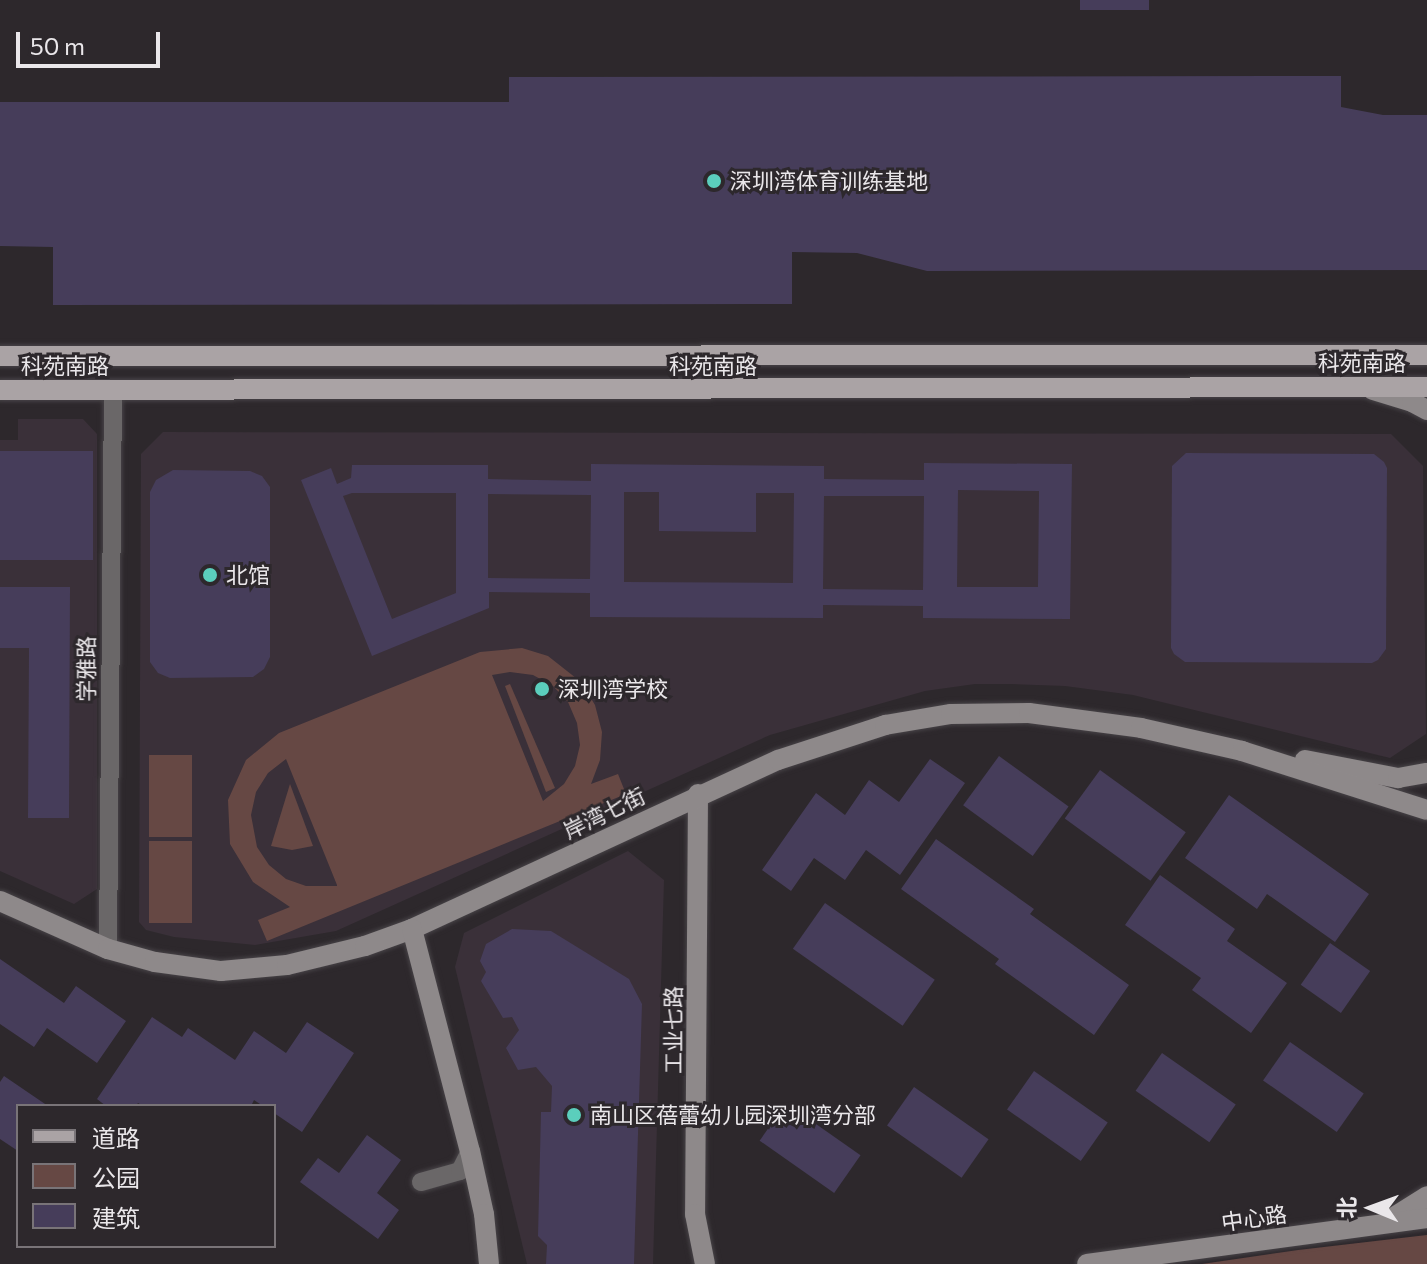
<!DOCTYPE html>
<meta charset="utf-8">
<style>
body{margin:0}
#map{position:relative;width:1427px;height:1264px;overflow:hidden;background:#2d282c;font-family:Commissioner,"Noto Sans SC",sans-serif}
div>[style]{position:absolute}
.built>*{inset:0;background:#3a3039}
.green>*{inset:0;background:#664844;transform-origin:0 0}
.building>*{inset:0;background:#463d5a;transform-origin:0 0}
.roads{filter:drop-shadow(0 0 2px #474347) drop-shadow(0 0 2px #474347)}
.street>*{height:18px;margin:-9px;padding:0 9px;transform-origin:9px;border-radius:9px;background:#6a6768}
.secondary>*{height:20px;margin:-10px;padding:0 10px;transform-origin:10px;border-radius:10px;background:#8e898a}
.primary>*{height:20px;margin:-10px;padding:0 10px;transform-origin:10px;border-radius:10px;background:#aaa3a5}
.dots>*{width:22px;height:22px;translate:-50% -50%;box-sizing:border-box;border:4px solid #2d282c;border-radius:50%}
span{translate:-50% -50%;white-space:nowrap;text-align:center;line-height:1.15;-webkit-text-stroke:6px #2d282c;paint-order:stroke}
.poi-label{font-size:22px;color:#eae7ea}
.left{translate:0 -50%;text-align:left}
.street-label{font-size:22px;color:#eae7ea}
.legend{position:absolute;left:16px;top:1104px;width:260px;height:144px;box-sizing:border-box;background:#2d282c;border:2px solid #797478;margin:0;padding:10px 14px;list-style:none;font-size:24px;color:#eae7ea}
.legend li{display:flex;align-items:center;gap:16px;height:40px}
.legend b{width:40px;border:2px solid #797478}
.north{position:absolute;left:1331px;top:1168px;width:80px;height:80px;-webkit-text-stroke:6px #2d282c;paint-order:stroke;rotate:271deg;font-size:22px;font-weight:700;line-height:32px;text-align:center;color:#eae7ea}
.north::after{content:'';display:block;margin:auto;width:28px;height:36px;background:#eae7ea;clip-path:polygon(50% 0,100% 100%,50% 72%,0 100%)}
.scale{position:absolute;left:16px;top:32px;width:144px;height:36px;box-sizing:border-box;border:4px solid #eae7ea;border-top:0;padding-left:10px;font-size:24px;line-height:28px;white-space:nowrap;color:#eae7ea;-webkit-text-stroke:6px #2d282c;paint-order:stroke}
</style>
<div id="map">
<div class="built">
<div style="clip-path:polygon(18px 419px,83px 419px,97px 434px,97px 889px,74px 904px,0 871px,0 440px,18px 440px)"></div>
<div style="clip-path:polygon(163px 432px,1391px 434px,1423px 466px,1426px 734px,1390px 758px,1133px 695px,1065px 686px,1012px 684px,975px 684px,925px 691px,770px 735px,336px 931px,255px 945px,174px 937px,146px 930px,139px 922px,141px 454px)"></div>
<div style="clip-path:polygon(628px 851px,664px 880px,653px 1264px,527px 1264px,455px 967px,464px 933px)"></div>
</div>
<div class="green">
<div style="clip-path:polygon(evenodd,522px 648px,548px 656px,581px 682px,595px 705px,602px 732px,600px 760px,591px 784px,618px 774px,626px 794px,267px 941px,258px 920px,290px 907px,253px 882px,230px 844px,228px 800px,246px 760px,279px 733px,480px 652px,522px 648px,510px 672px,533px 675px,553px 686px,568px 702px,577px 723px,580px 745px,575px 766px,564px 784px,543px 801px,492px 675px,510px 672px,522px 648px,286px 759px,337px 885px,337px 886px,306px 886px,286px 879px,269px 865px,257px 847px,251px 815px,256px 792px,268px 773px,286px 759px)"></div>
<div style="clip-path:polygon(510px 684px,555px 788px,546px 792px,505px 686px)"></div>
<div style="left:149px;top:755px;width:43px;height:82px"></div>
<div style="clip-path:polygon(290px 784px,313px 846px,292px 850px,271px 846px)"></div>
<div style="left:149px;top:841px;width:43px;height:82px"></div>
<div style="clip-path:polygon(1427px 1235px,1427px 1264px,1202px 1264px,1298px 1250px)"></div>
</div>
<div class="building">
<div style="left:1080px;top:0;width:69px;height:10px"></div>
<div style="clip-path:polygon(1341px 76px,1341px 107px,1383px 115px,1427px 115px,1427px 270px,927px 271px,857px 253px,792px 252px,792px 304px,53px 305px,53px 247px,0 246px,0 102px,509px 102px,509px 77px)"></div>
<div style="left:0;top:451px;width:93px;height:109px"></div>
<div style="clip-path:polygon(1186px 453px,1374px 454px,1384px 462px,1387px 468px,1386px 649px,1378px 660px,1372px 663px,1185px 662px,1174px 654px,1171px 648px,1172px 466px)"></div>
<div style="clip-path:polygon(evenodd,924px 463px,1072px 464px,1070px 619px,923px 618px,923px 606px,823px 605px,823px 618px,590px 617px,590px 593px,489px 592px,489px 608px,372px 656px,301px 480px,331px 468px,337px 484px,351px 478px,352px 465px,488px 465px,488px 479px,591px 481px,591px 464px,824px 466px,824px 479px,924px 480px,924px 463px,958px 490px,1039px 491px,1038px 587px,957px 587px,958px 490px,924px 463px,624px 492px,659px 492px,659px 531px,756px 532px,756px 493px,794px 493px,793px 583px,624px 582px,624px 492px,924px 463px,352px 493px,456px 493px,456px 593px,392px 619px,343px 496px,352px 493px,924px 463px,488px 494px,591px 495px,590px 579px,488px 578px,488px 494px,924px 463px,824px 496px,924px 496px,923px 590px,823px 589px,824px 496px)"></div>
<div style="clip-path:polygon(173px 470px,250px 471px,262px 476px,270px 487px,270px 657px,264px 669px,253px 677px,170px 678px,158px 673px,150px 662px,150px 492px,156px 480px)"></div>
<div style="clip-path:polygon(0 587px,70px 587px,69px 818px,28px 818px,29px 648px,0 648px)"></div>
<div style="left:999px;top:756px;width:86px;height:61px;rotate:36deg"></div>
<div style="clip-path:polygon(930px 759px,965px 783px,900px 875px,866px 850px,845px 880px,814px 858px,791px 891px,762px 870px,816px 793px,845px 815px,869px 780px,899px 802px)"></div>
<div style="left:1100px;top:770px;width:106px;height:60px;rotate:36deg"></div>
<div style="clip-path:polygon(1229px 795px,1369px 894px,1335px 942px,1267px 894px,1257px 909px,1185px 858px)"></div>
<div style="clip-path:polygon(936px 839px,1034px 909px,1030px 914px,1129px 985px,1094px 1035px,995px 964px,999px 959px,901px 889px)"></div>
<div style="clip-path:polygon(1160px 875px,1235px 929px,1227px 941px,1287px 983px,1251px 1033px,1192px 990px,1201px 978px,1125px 925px)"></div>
<div style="left:825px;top:903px;width:134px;height:56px;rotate:35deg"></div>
<div style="clip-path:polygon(512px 929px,551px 931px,629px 979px,642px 1004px,634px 1264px,546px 1264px,547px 1245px,538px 1236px,541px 1112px,551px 1112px,552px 1086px,536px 1067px,518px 1070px,506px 1048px,519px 1030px,512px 1017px,503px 1018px,481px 981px,486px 972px,480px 961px,486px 944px)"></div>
<div style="left:1330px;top:943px;width:49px;height:51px;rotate:35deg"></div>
<div style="clip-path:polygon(0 959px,64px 1003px,76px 986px,126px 1021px,97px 1063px,47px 1028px,34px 1047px,0 1024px)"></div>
<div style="clip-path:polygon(152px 1017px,182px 1037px,188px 1028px,235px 1060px,254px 1031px,286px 1053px,307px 1022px,354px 1053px,302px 1132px,274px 1113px,274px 1106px,263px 1106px,254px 1100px,251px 1106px,143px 1106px,138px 1103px,136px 1106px,106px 1106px,97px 1099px)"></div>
<div style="left:1290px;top:1042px;width:90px;height:47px;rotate:35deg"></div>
<div style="left:1162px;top:1053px;width:90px;height:46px;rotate:35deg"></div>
<div style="left:1034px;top:1071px;width:90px;height:47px;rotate:35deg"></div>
<div style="clip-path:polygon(4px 1076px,48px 1106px,18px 1106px,18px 1151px,0 1139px,0 1082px)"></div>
<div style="left:914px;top:1087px;width:91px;height:47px;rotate:35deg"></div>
<div style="left:786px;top:1103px;width:91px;height:46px;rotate:35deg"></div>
<div style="clip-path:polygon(367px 1135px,401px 1160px,377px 1193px,399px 1210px,378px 1239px,300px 1182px,318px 1158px,339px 1173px)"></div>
</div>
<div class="roads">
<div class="street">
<div style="left:108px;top:949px;width:559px;rotate:-89.49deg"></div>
<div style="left:421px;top:1182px;width:41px;rotate:-15.8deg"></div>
<div style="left:460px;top:1171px;width:22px;rotate:-63deg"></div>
</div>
<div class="secondary">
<div style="left:1373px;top:390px;width:41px;rotate:17.1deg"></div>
<div style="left:1412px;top:402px;width:17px;rotate:28deg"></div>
<div style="left:1305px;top:760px;width:95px;rotate:11deg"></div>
<div style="left:1398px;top:778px;width:29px;rotate:-10deg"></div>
<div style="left:698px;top:794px;width:420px;rotate:90.4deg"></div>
<div style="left:695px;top:1214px;width:51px;rotate:78.7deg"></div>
<div style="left:0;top:901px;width:118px;rotate:24deg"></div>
<div style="left:108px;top:949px;width:49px;rotate:15.5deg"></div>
<div style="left:155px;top:962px;width:67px;rotate:7.8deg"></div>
<div style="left:221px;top:971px;width:66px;rotate:-5.2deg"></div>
<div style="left:287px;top:965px;width:80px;rotate:-13.7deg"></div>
<div style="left:365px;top:946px;width:50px;rotate:-19.9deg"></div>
<div style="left:412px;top:929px;width:403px;rotate:-24.8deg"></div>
<div style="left:778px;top:760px;width:113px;rotate:-18.1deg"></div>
<div style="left:885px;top:725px;width:67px;rotate:-9.5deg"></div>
<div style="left:951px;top:714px;width:78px;rotate:-0.7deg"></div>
<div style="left:1029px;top:713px;width:113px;rotate:7.6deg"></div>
<div style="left:1141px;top:728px;width:104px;rotate:12.8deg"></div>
<div style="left:1242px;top:751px;width:194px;rotate:17.7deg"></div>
<div style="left:412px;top:929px;width:229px;rotate:75.4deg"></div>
<div style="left:470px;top:1151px;width:65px;rotate:77.5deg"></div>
<div style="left:484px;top:1214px;width:50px;rotate:84.3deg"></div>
<div style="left:1394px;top:1217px;width:39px;rotate:-32deg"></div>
<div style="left:1087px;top:1264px;width:343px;rotate:-7.7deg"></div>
</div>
<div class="primary">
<div style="left:0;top:356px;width:1427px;rotate:-0.04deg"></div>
<div style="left:0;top:390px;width:1427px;rotate:-0.12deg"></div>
</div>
</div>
<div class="dots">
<div style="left:714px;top:181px;background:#5bcebc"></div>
<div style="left:210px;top:575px;background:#5bcebc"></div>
<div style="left:542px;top:689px;background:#5bcebc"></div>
<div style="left:574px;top:1115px;background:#5bcebc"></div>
</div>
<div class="poi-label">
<span class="left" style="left:730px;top:181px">深圳湾体育训练基地</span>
<span class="left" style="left:226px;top:575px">北馆</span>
<span class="left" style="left:558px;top:689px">深圳湾学校</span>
<span class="left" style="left:590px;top:1115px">南山区蓓蕾幼儿园深圳湾分部</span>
</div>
<div class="street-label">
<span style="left:1362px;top:363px">科苑南路</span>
<span style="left:65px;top:366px">科苑南路</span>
<span style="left:713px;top:366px">科苑南路</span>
<span style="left:86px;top:669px;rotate:-90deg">学雅路</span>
<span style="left:604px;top:813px;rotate:-26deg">岸湾七街</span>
<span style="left:673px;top:1030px;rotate:-90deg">工业七路</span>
<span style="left:1254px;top:1218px;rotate:-8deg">中心路</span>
</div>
<ul class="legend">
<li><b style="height:10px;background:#aaa3a5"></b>道路</li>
<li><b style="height:22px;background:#664844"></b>公园</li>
<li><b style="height:22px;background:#463d5a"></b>建筑</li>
</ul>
<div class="north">北</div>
<div class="scale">50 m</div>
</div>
